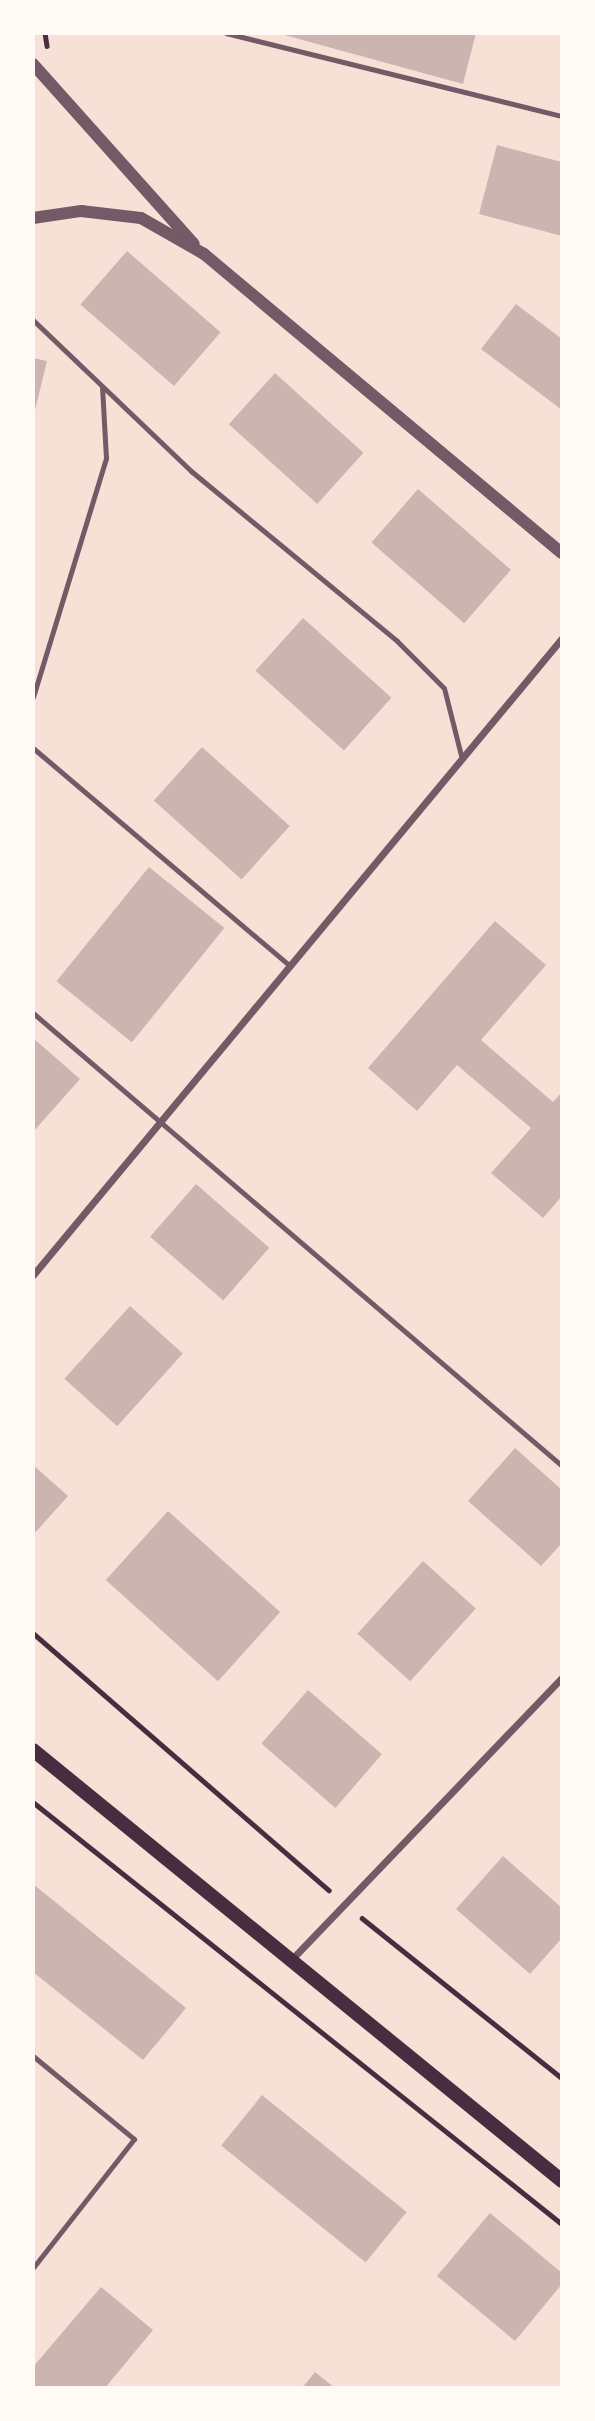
<!DOCTYPE html>
<style>
body{margin:0}
#map{position:relative;width:595px;height:2421px;overflow:hidden;background:#f7e1d7;font-family:"Fira Sans Condensed",sans-serif}
div>[style]{position:absolute}
.building>*{inset:0;background:#ccb4b1;transform-origin:0 0}
.path>*{height:4.5px;margin:-2.25px;padding:0 2.25px;transform-origin:2.25px;border-radius:2.25px;background:#4a2c40}
.service>*{height:5px;margin:-2.5px;padding:0 2.5px;transform-origin:2.5px;border-radius:2.5px;background:#755966}
.minor>*{height:7px;margin:-3.5px;padding:0 3.5px;transform-origin:3.5px;border-radius:3.5px;background:#755966}
.tertiary>*{height:12px;margin:-6px;padding:0 6px;transform-origin:6px;border-radius:6px;background:#755966}
.secondary>*{height:14px;margin:-7px;padding:0 7px;transform-origin:7px;border-radius:7px;background:#4a2c40}
span{translate:-50% -50%;white-space:nowrap;text-align:center;line-height:1.15;-webkit-text-stroke:5px #fffaf5;paint-order:stroke}
.frame{position:absolute;inset:0;border:35px solid #fffaf5;pointer-events:none}
</style>
<div id="map">
<div class="building">
<div style="clip-path:polygon(277px 33px,476px 33px,463px 84px)"></div>
<div style="clip-path:polygon(497px 145px,562px 162px,562px 236px,479px 214px)"></div>
<div style="left:127px;top:251px;width:124px;height:71px;rotate:41deg"></div>
<div style="clip-path:polygon(516px 304px,562px 339px,562px 410px,481px 349px)"></div>
<div style="clip-path:polygon(33px 358px,47px 361px,34px 414px,33px 414px)"></div>
<div style="left:275px;top:373px;width:119px;height:69px;rotate:42deg"></div>
<div style="left:418px;top:489px;width:123px;height:71px;rotate:41deg"></div>
<div style="left:303px;top:618px;width:119px;height:71px;rotate:42deg"></div>
<div style="left:202px;top:747px;width:118px;height:72px;rotate:42deg"></div>
<div style="left:149px;top:867px;width:97px;height:147px;rotate:39deg"></div>
<div style="clip-path:polygon(495px 921px,546px 965px,481px 1040px,553px 1102px,562px 1092px,562px 1196px,543px 1218px,491px 1173px,531px 1128px,457px 1065px,417px 1111px,368px 1068px)"></div>
<div style="clip-path:polygon(33px 1038px,80px 1079px,33px 1132px)"></div>
<div style="left:196px;top:1184px;width:97px;height:70px;rotate:41deg"></div>
<div style="left:130px;top:1306px;width:71px;height:98px;rotate:42deg"></div>
<div style="clip-path:polygon(515px 1448px,562px 1490px,562px 1543px,541px 1566px,468px 1501px)"></div>
<div style="clip-path:polygon(33px 1465px,68px 1496px,33px 1535px)"></div>
<div style="left:168px;top:1511px;width:151px;height:93px;rotate:42deg"></div>
<div style="left:423px;top:1561px;width:71px;height:98px;rotate:42deg"></div>
<div style="left:308px;top:1690px;width:98px;height:71px;rotate:41deg"></div>
<div style="clip-path:polygon(503px 1856px,562px 1908px,562px 1938px,530px 1974px,456px 1909px)"></div>
<div style="clip-path:polygon(33px 1884px,186px 2008px,143px 2060px,33px 1972px)"></div>
<div style="left:262px;top:2095px;width:186px;height:65px;rotate:39deg"></div>
<div style="clip-path:polygon(490px 2213px,562px 2273px,562px 2284px,515px 2341px,437px 2276px)"></div>
<div style="clip-path:polygon(101px 2287px,153px 2330px,105px 2388px,33px 2388px,33px 2367px)"></div>
<div style="clip-path:polygon(315px 2372px,335px 2388px,302px 2388px)"></div>
</div>
<div class="path">
<div style="left:45px;top:33px;width:13px;rotate:81deg"></div>
<div style="left:33px;top:1633px;width:392px;rotate:41deg"></div>
<div style="left:33px;top:1802px;width:677px;rotate:38.58deg"></div>
<div style="left:362px;top:1918px;width:256px;rotate:38.7deg"></div>
</div>
<div class="service">
<div style="left:226px;top:33px;width:346px;rotate:13.9deg"></div>
<div style="left:33px;top:320px;width:219px;rotate:43.7deg"></div>
<div style="left:191px;top:471px;width:267px;rotate:39.5deg"></div>
<div style="left:397px;top:641px;width:66px;rotate:45deg"></div>
<div style="left:444px;top:688px;width:73px;rotate:75.8deg"></div>
<div style="left:33px;top:697px;width:250px;rotate:-73deg"></div>
<div style="left:106px;top:458px;width:71px;rotate:-93.2deg"></div>
<div style="left:33px;top:748px;width:337px;rotate:40.3deg"></div>
<div style="left:33px;top:1013px;width:696px;rotate:40.57deg"></div>
<div style="left:33px;top:2056px;width:131px;rotate:39.4deg"></div>
<div style="left:134px;top:2139px;width:164px;rotate:128.1deg"></div>
</div>
<div class="minor">
<div style="left:33px;top:1275px;width:828px;rotate:-50.29deg"></div>
<div style="left:291px;top:1960px;width:392px;rotate:-46.2deg"></div>
</div>
<div class="tertiary">
<div style="left:33px;top:64px;width:241px;rotate:48.2deg"></div>
<div style="left:33px;top:218px;width:49px;rotate:-8.3deg"></div>
<div style="left:81px;top:211px;width:60px;rotate:6.7deg"></div>
<div style="left:141px;top:218px;width:73px;rotate:29.7deg"></div>
<div style="left:204px;top:254px;width:466px;rotate:39.9deg"></div>
</div>
<div class="secondary">
<div style="left:33px;top:1750px;width:682px;rotate:39.17deg"></div>
</div>
<div class="frame"></div>
</div>
